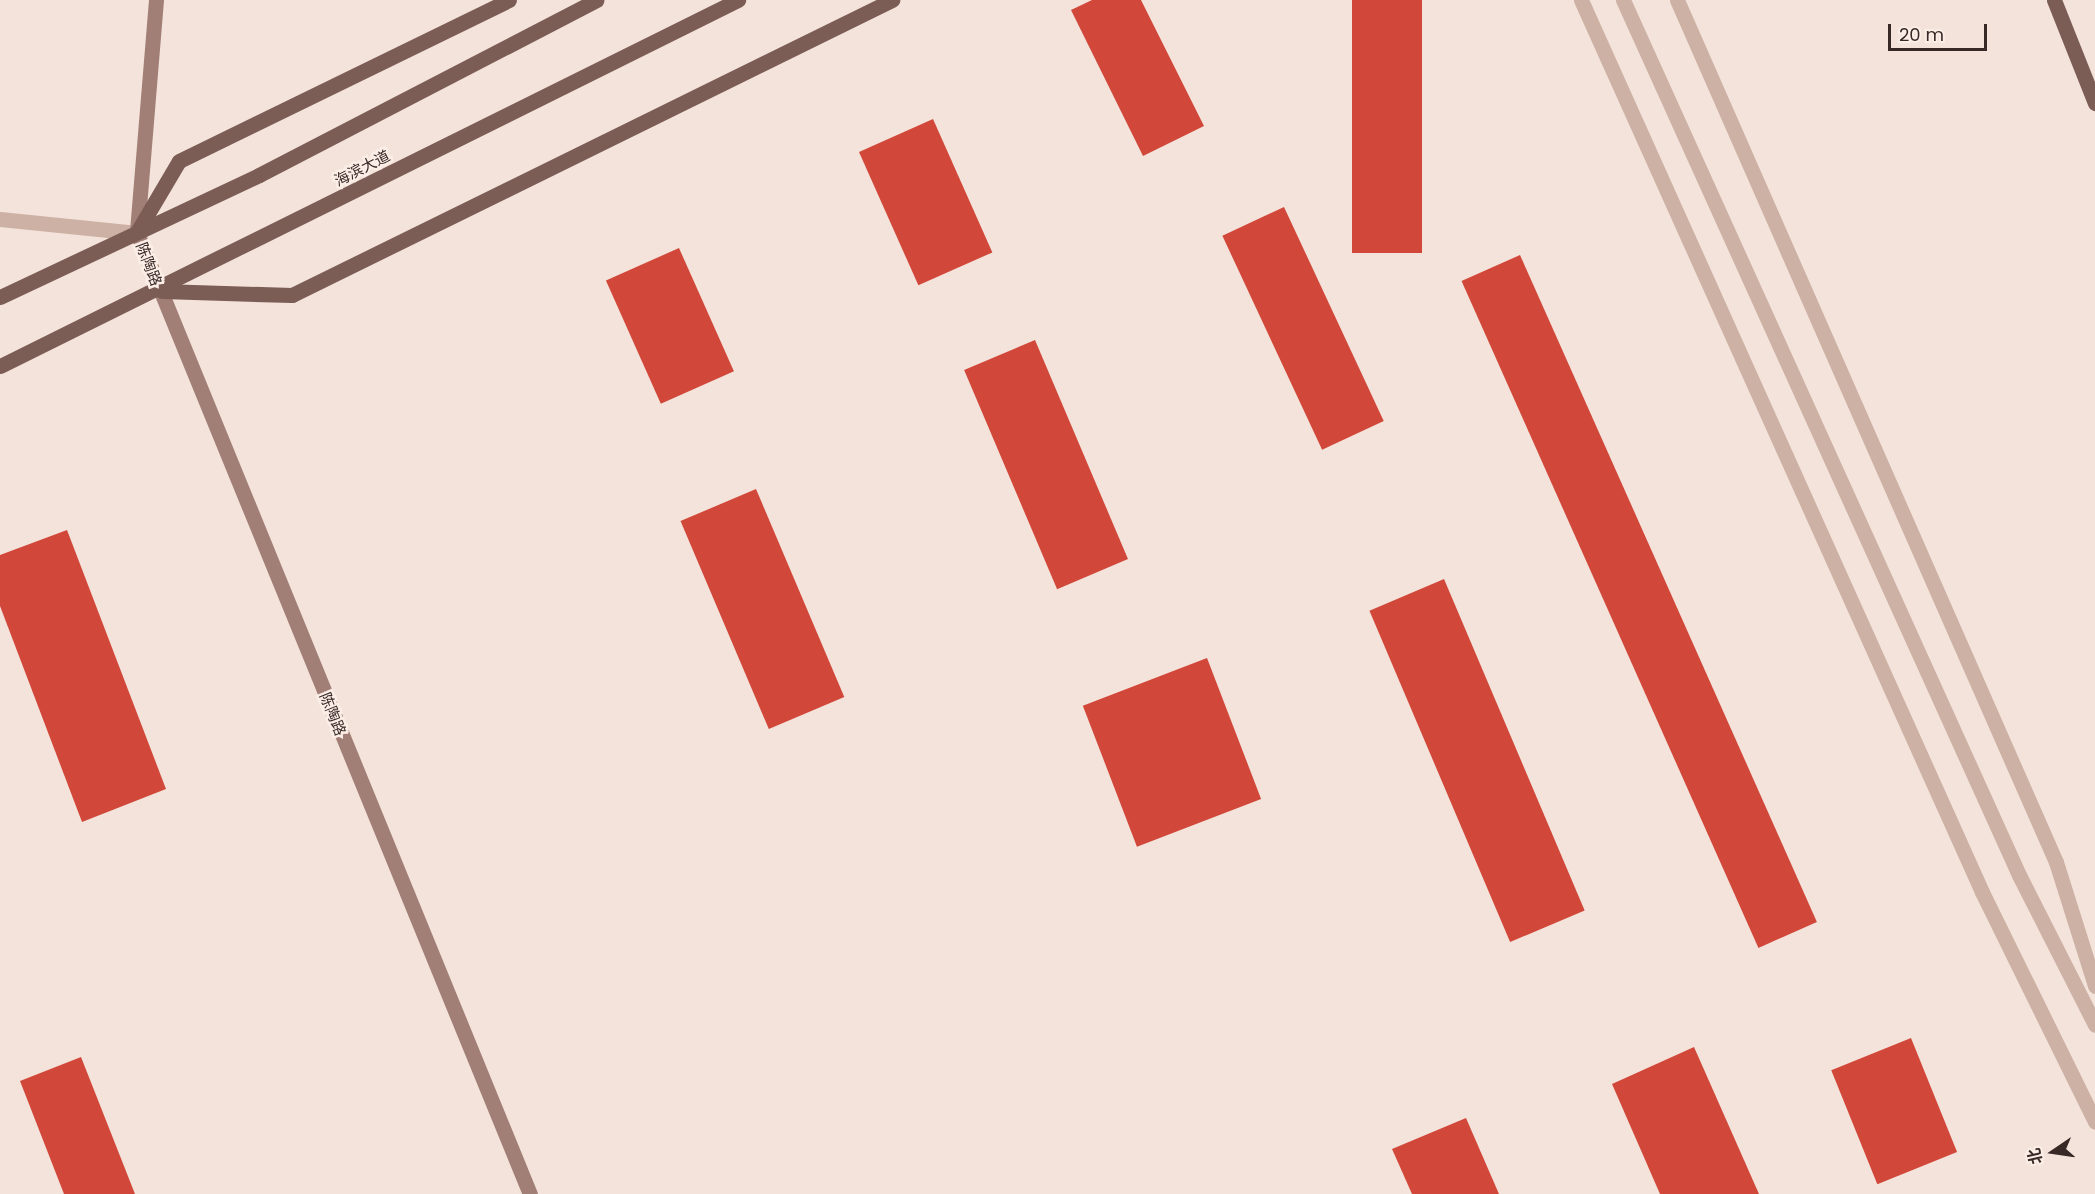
<!DOCTYPE html>
<meta charset="utf-8">
<style>
body{margin:0}
#map{position:relative;width:2095px;height:1194px;overflow:hidden;background:#f4e3da;font-family:Poppins,"Noto Sans SC",sans-serif}
div>[style]{position:absolute}
.building>*{inset:0;background:#d1483b;transform-origin:0 0}
.service>*{height:15px;margin:-7.5px;padding:0 7.5px;transform-origin:7.5px;border-radius:7.5px;background:#cdb1a5}
.tertiary>*{height:15px;margin:-7.5px;padding:0 7.5px;transform-origin:7.5px;border-radius:7.5px;background:#cdb1a5}
.secondary>*{height:15px;margin:-7.5px;padding:0 7.5px;transform-origin:7.5px;border-radius:7.5px;background:#a17f76}
.primary>*{height:15px;margin:-7.5px;padding:0 7.5px;transform-origin:7.5px;border-radius:7.5px;background:#7b5d56}
span{translate:-50% -50%;white-space:nowrap;text-align:center;line-height:1.15;-webkit-text-stroke:5px #fbeee7;paint-order:stroke}
.street-label{font-size:15px;color:#382927}
.north{position:absolute;left:2023px;top:1122px;width:60px;height:60px;-webkit-text-stroke:4px #fbeee7;paint-order:stroke;rotate:257deg;font-size:16px;font-weight:700;line-height:24px;text-align:center;color:#382927}
.north::after{content:'';display:block;margin:auto;width:21px;height:27px;background:#382927;clip-path:polygon(50% 0,100% 100%,50% 72%,0 100%)}
.scale{position:absolute;left:1888px;top:24px;width:99px;height:27px;box-sizing:border-box;border:3px solid #382927;border-top:0;padding-left:8px;font-size:18px;line-height:21px;white-space:nowrap;color:#382927;-webkit-text-stroke:4px #fbeee7;paint-order:stroke}
</style>
<div id="map">
<div class="building">
<div style="clip-path:polygon(1092px 0,1141px 0,1204px 126px,1143px 156px,1071px 10px)"></div>
<div style="left:1352px;top:0;width:70px;height:253px"></div>
<div style="left:933px;top:119px;width:146px;height:81px;rotate:66deg"></div>
<div style="left:1284px;top:207px;width:236px;height:68px;rotate:65deg"></div>
<div style="left:679px;top:248px;width:135px;height:80px;rotate:66deg"></div>
<div style="left:1520px;top:255px;width:730px;height:64px;rotate:66deg"></div>
<div style="left:1035px;top:340px;width:238px;height:77px;rotate:67deg"></div>
<div style="left:756px;top:489px;width:226px;height:82px;rotate:67deg"></div>
<div style="clip-path:polygon(67px 530px,166px 789px,82px 822px,0 606px,0 555px)"></div>
<div style="left:1444px;top:579px;width:360px;height:81px;rotate:67deg"></div>
<div style="left:1207px;top:658px;width:151px;height:133px;rotate:69deg"></div>
<div style="left:1911px;top:1038px;width:123px;height:86px;rotate:68deg"></div>
<div style="clip-path:polygon(1694px 1047px,1759px 1194px,1660px 1194px,1612px 1084px)"></div>
<div style="clip-path:polygon(81px 1057px,135px 1194px,64px 1194px,20px 1081px)"></div>
<div style="clip-path:polygon(1466px 1118px,1499px 1194px,1412px 1194px,1392px 1149px)"></div>
</div>
<div class="service">
<div style="left:0;top:219px;width:138px;rotate:5.8deg"></div>
</div>
<div class="tertiary">
<div style="left:1581px;top:0;width:978px;rotate:65.79deg"></div>
<div style="left:1982px;top:892px;width:256px;rotate:63.8deg"></div>
<div style="left:1623px;top:0;width:960px;rotate:65.65deg"></div>
<div style="left:2019px;top:875px;width:168px;rotate:63.1deg"></div>
<div style="left:1677px;top:0;width:942px;rotate:66.27deg"></div>
<div style="left:2056px;top:862px;width:130px;rotate:72.5deg"></div>
</div>
<div class="secondary">
<div style="left:156px;top:0;width:234px;rotate:94.7deg"></div>
<div style="left:137px;top:233px;width:1038px;rotate:67.76deg"></div>
</div>
<div class="primary">
<div style="left:2054px;top:0;width:111px;rotate:68.3deg"></div>
<div style="left:137px;top:232px;width:82px;rotate:-59.4deg"></div>
<div style="left:179px;top:161px;width:367px;rotate:-26deg"></div>
<div style="left:162px;top:291px;width:130px;rotate:1.8deg"></div>
<div style="left:292px;top:295px;width:669px;rotate:-26.18deg"></div>
<div style="left:0;top:297px;width:286px;rotate:-25.2deg"></div>
<div style="left:259px;top:175px;width:380px;rotate:-27.4deg"></div>
<div style="left:0;top:366px;width:824px;rotate:-26.38deg"></div>
</div>
<div class="street-label">
<span style="left:362px;top:168px;rotate:-27deg">海滨大道</span>
<span style="left:149px;top:264px;rotate:69deg">陈陶路</span>
<span style="left:333px;top:714px;rotate:68deg">陈陶路</span>
</div>
<div class="north">北</div>
<div class="scale">20 m</div>
</div>
